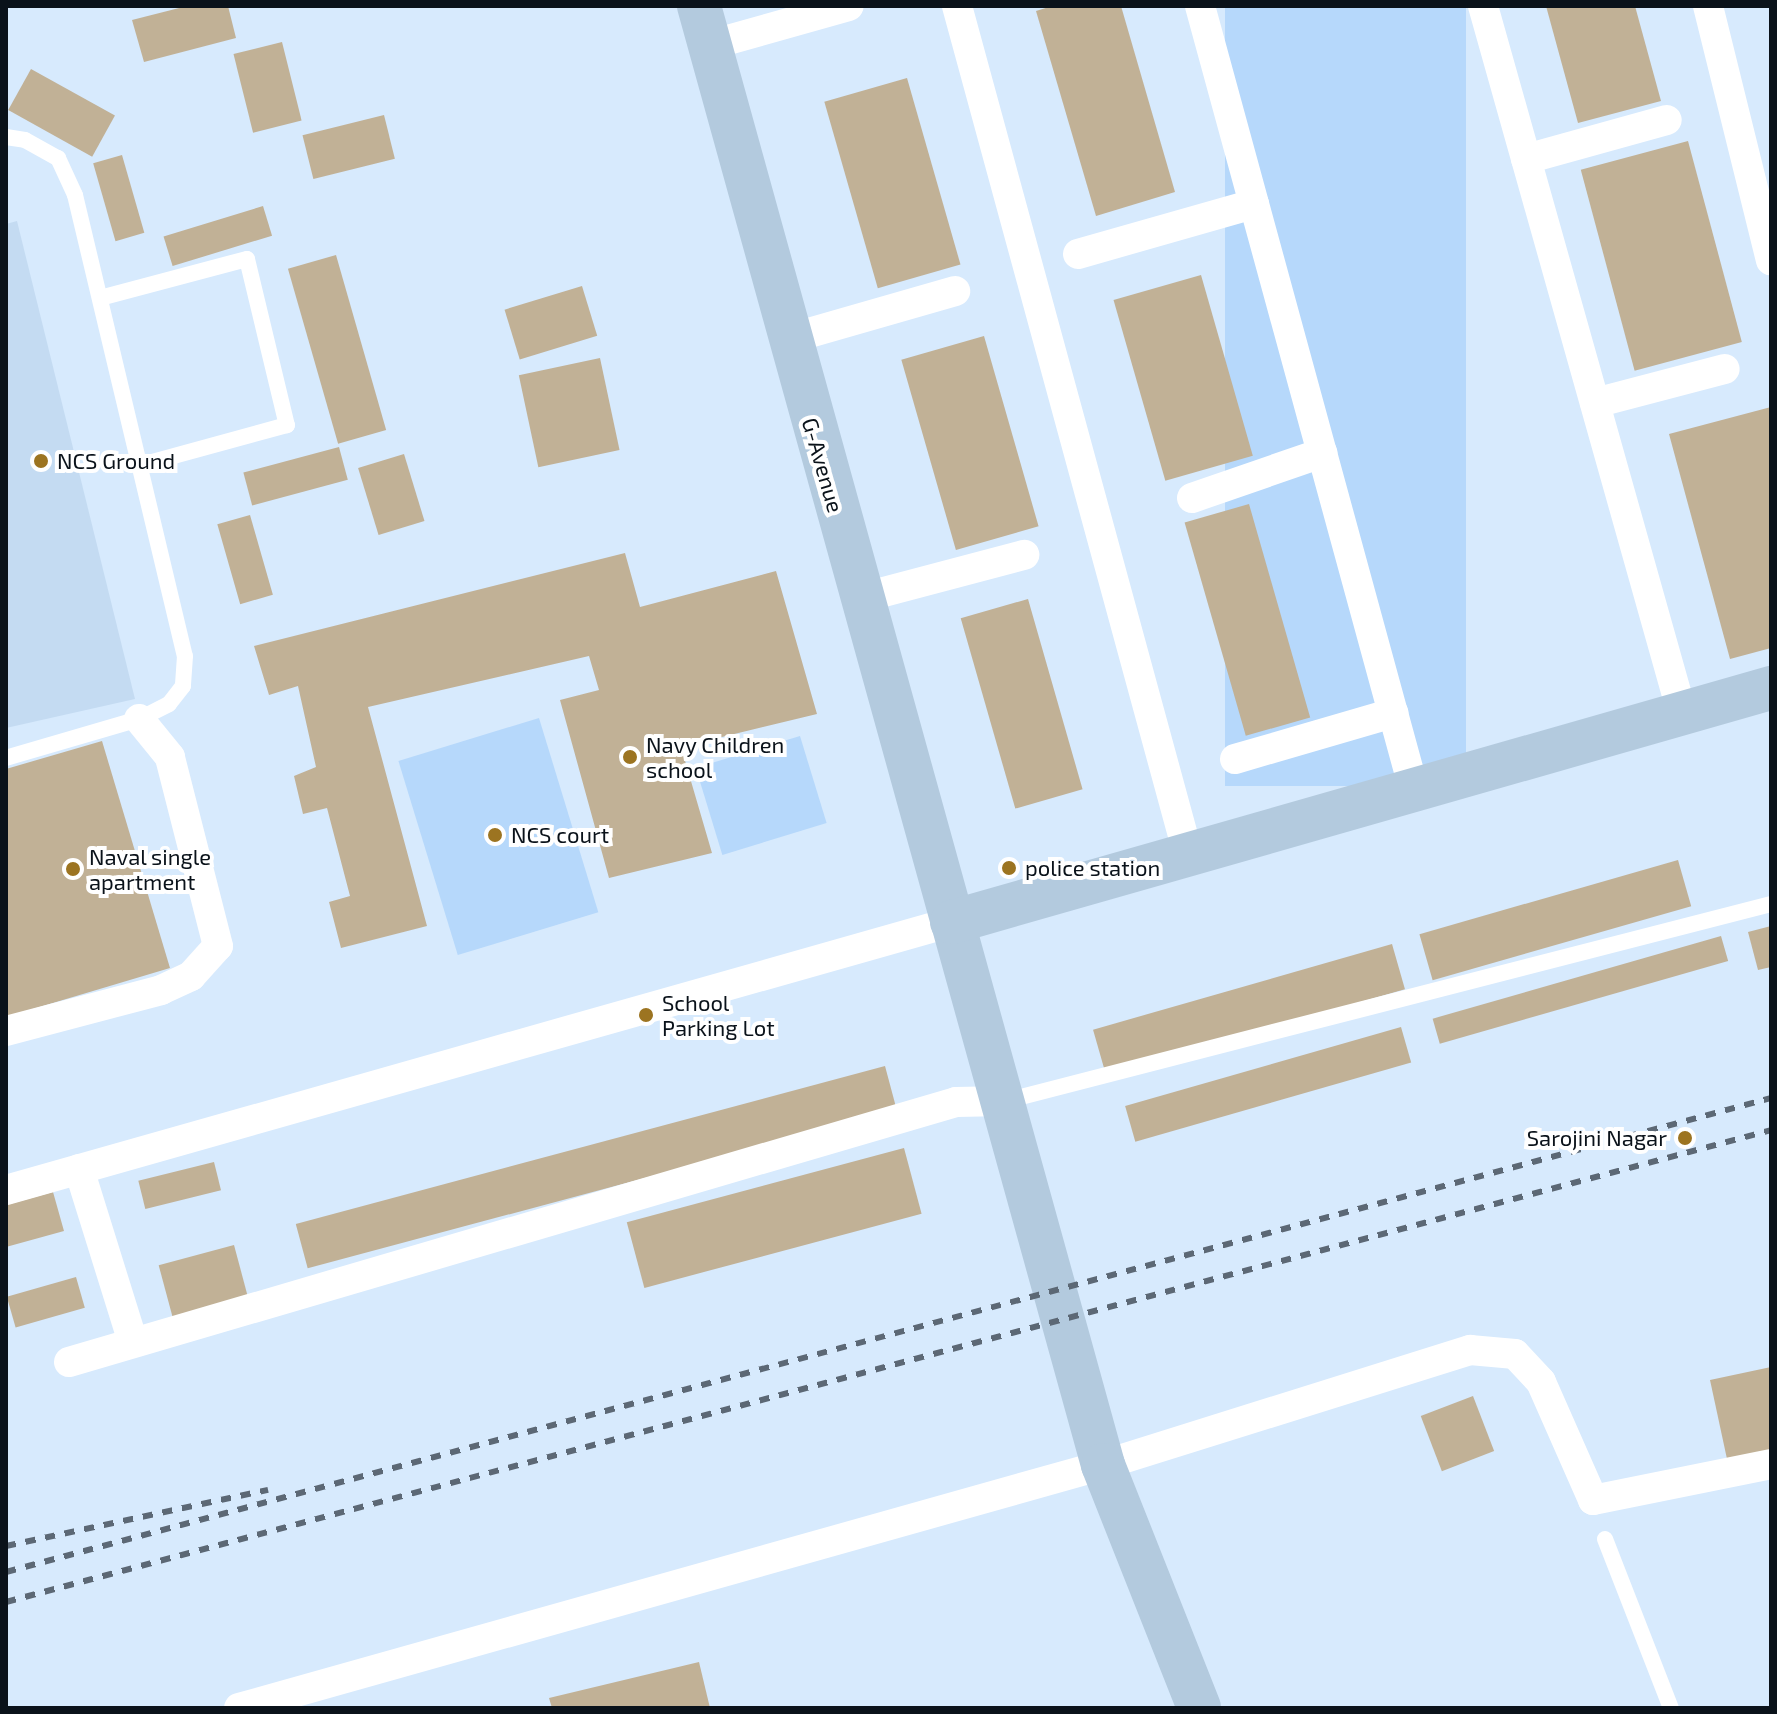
<!DOCTYPE html>
<style>
body{margin:0}
#map{position:relative;width:1777px;height:1714px;overflow:hidden;background:#d7eafd;font-family:"Exo 2",sans-serif}
div>[style]{position:absolute}
.built>*{inset:0;background:#c4dbf2}
.green>*{inset:0;background:#b6d8fb;transform-origin:0 0}
.building>*{inset:0;background:#c1b196;transform-origin:0 0}
.lane>*{height:16px;margin:-8px;padding:0 8px;transform-origin:8px;border-radius:8px;background:#fff}
.street>*{height:30px;margin:-15px;padding:0 15px;transform-origin:15px;border-radius:15px;background:#fff}
.secondary>*{height:44px;margin:-22px;padding:0 22px;transform-origin:22px;border-radius:22px;background:#b3cade}
.rail>*{height:6px;margin-top:-3px;transform-origin:0;background:repeating-linear-gradient(90deg,#5c6875 0 10px,transparent 0 20px)}
.dots>*{width:22px;height:22px;translate:-50% -50%;box-sizing:border-box;border:4px solid #fff;border-radius:50%}
span{translate:-50% -50%;white-space:nowrap;text-align:center;line-height:1.15;-webkit-text-stroke:8px #fff;paint-order:stroke}
.poi-label{font-size:22px;color:#0a121a}
.left{translate:0 -50%;text-align:left}
.right{translate:-100% -50%;text-align:right}
.street-label{font-size:22px;color:#0a121a}
.frame{position:absolute;inset:0;border:8px solid #0a121a;pointer-events:none}
</style>
<div id="map">
<div class="built">
<div style="clip-path:polygon(17px 221px,135px 699px,6px 728px,6px 224px)"></div>
</div>
<div class="green">
<div style="left:1225px;top:6px;width:241px;height:780px"></div>
<div style="left:539px;top:718px;width:203px;height:147px;rotate:73deg"></div>
<div style="left:800px;top:736px;width:91px;height:109px;rotate:73deg"></div>
</div>
<div class="building">
<div style="clip-path:polygon(187px 6px,228px 6px,236px 38px,144px 62px,132px 20px)"></div>
<div style="clip-path:polygon(1052px 6px,1121px 6px,1175px 192px,1096px 216px,1036px 11px)"></div>
<div style="clip-path:polygon(1546px 6px,1635px 6px,1661px 101px,1578px 123px)"></div>
<div style="left:282px;top:42px;width:81px;height:50px;rotate:76deg"></div>
<div style="left:31px;top:69px;width:96px;height:47px;rotate:29deg"></div>
<div style="left:907px;top:78px;width:194px;height:86px;rotate:74deg"></div>
<div style="left:384px;top:115px;width:45px;height:84px;rotate:76deg"></div>
<div style="left:1688px;top:141px;width:208px;height:111px;rotate:75deg"></div>
<div style="left:122px;top:155px;width:81px;height:30px;rotate:74deg"></div>
<div style="left:263px;top:206px;width:31px;height:104px;rotate:73deg"></div>
<div style="left:336px;top:255px;width:182px;height:50px;rotate:74deg"></div>
<div style="left:1201px;top:275px;width:188px;height:91px;rotate:74deg"></div>
<div style="left:582px;top:286px;width:52px;height:81px;rotate:73deg"></div>
<div style="left:984px;top:336px;width:198px;height:86px;rotate:74deg"></div>
<div style="left:600px;top:358px;width:94px;height:83px;rotate:78deg"></div>
<div style="clip-path:polygon(1771px 407px,1771px 648px,1730px 659px,1669px 434px)"></div>
<div style="left:339px;top:447px;width:34px;height:99px;rotate:75deg"></div>
<div style="left:404px;top:454px;width:70px;height:48px;rotate:73deg"></div>
<div style="left:1249px;top:504px;width:222px;height:67px;rotate:74deg"></div>
<div style="left:250px;top:515px;width:83px;height:34px;rotate:74deg"></div>
<div style="clip-path:polygon(625px 553px,640px 607px,776px 571px,817px 714px,681px 747px,712px 853px,609px 878px,560px 700px,599px 690px,589px 656px,368px 707px,427px 926px,341px 948px,329px 902px,350px 896px,327px 808px,303px 814px,294px 776px,316px 767px,298px 686px,269px 695px,254px 646px)"></div>
<div style="left:1028px;top:599px;width:198px;height:70px;rotate:74deg"></div>
<div style="clip-path:polygon(102px 741px,170px 968px,6px 1017px,6px 769px)"></div>
<div style="left:1678px;top:860px;width:48px;height:269px;rotate:74deg"></div>
<div style="clip-path:polygon(1771px 926px,1771px 967px,1758px 970px,1748px 932px)"></div>
<div style="left:1721px;top:936px;width:26px;height:300px;rotate:74deg"></div>
<div style="left:1392px;top:944px;width:47px;height:311px;rotate:74deg"></div>
<div style="left:1401px;top:1027px;width:37px;height:287px;rotate:74deg"></div>
<div style="left:885px;top:1066px;width:46px;height:610px;rotate:75deg"></div>
<div style="left:904px;top:1148px;width:68px;height:287px;rotate:75deg"></div>
<div style="left:214px;top:1162px;width:29px;height:78px;rotate:76deg"></div>
<div style="clip-path:polygon(53px 1192px,64px 1231px,6px 1247px,6px 1205px)"></div>
<div style="left:234px;top:1245px;width:54px;height:78px;rotate:75deg"></div>
<div style="left:76px;top:1277px;width:32px;height:72px;rotate:74deg"></div>
<div style="clip-path:polygon(1771px 1367px,1771px 1450px,1727px 1459px,1710px 1380px)"></div>
<div style="left:1473px;top:1396px;width:59px;height:56px;rotate:69deg"></div>
<div style="clip-path:polygon(699px 1662px,710px 1708px,552px 1708px,549px 1698px)"></div>
</div>
<div class="lane">
<div style="left:6px;top:137px;width:19px;rotate:9deg"></div>
<div style="left:25px;top:140px;width:38px;rotate:29deg"></div>
<div style="left:58px;top:158px;width:41px;rotate:65.3deg"></div>
<div style="left:75px;top:195px;width:474px;rotate:76.6deg"></div>
<div style="left:185px;top:656px;width:30px;rotate:94deg"></div>
<div style="left:183px;top:686px;width:23px;rotate:128deg"></div>
<div style="left:169px;top:704px;width:34px;rotate:153deg"></div>
<div style="left:139px;top:719px;width:139px;rotate:163.7deg"></div>
<div style="left:100px;top:298px;width:152px;rotate:-14.9deg"></div>
<div style="left:247px;top:259px;width:171px;rotate:76.5deg"></div>
<div style="left:287px;top:425px;width:151px;rotate:164.7deg"></div>
<div style="left:1005px;top:1101px;width:791px;rotate:-14.42deg"></div>
<div style="left:1605px;top:1539px;width:181px;rotate:68.7deg"></div>
</div>
<div class="street">
<div style="left:957px;top:6px;width:879px;rotate:74.76deg"></div>
<div style="left:1200px;top:6px;width:813px;rotate:74.73deg"></div>
<div style="left:1483px;top:6px;width:734px;rotate:74.28deg"></div>
<div style="left:1708px;top:6px;width:262px;rotate:76.1deg"></div>
<div style="left:710px;top:45px;width:144px;rotate:-15.7deg"></div>
<div style="left:1526px;top:159px;width:146px;rotate:-15.5deg"></div>
<div style="left:1078px;top:254px;width:183px;rotate:-15.9deg"></div>
<div style="left:788px;top:339px;width:174px;rotate:-16deg"></div>
<div style="left:1595px;top:403px;width:134px;rotate:-14.7deg"></div>
<div style="left:1192px;top:498px;width:138px;rotate:-19.1deg"></div>
<div style="left:861px;top:598px;width:169px;rotate:-14.8deg"></div>
<div style="left:1235px;top:759px;width:165px;rotate:-16.2deg"></div>
<div style="left:6px;top:1031px;width:160px;rotate:-14.8deg"></div>
<div style="left:161px;top:990px;width:33px;rotate:-25deg"></div>
<div style="left:191px;top:976px;width:40px;rotate:-48deg"></div>
<div style="left:218px;top:946px;width:195px;rotate:-104.3deg"></div>
<div style="left:170px;top:757px;width:49px;rotate:-129.2deg"></div>
<div style="left:79px;top:1169px;width:181px;rotate:72.7deg"></div>
<div style="left:6px;top:1190px;width:983px;rotate:-15.82deg"></div>
<div style="left:69px;top:1362px;width:924px;rotate:-16.34deg"></div>
<div style="left:956px;top:1102px;width:49px;rotate:-1.2deg"></div>
<div style="left:239px;top:1708px;width:898px;rotate:-15.71deg"></div>
<div style="left:1103px;top:1465px;width:385px;rotate:-17.4deg"></div>
<div style="left:1470px;top:1350px;width:45px;rotate:5.1deg"></div>
<div style="left:1515px;top:1354px;width:38px;rotate:47deg"></div>
<div style="left:1541px;top:1382px;width:129px;rotate:66.2deg"></div>
<div style="left:1593px;top:1500px;width:182px;rotate:-11.4deg"></div>
</div>
<div class="secondary">
<div style="left:699px;top:6px;width:1514px;rotate:74.52deg"></div>
<div style="left:1103px;top:1465px;width:261px;rotate:68.4deg"></div>
<div style="left:952px;top:922px;width:852px;rotate:-15.95deg"></div>
</div>
<div class="rail">
<div style="left:6px;top:1546px;width:268px;rotate:-12.1deg"></div>
<div style="left:6px;top:1572px;width:1828px;rotate:-15.03deg"></div>
<div style="left:6px;top:1602px;width:1827px;rotate:-14.97deg"></div>
</div>
<div class="dots">
<div style="left:41px;top:461px;background:#9c7421"></div>
<div style="left:630px;top:757px;background:#9c7421"></div>
<div style="left:495px;top:835px;background:#9c7421"></div>
<div style="left:1009px;top:868px;background:#9c7421"></div>
<div style="left:73px;top:869px;background:#9c7421"></div>
<div style="left:646px;top:1015px;background:#9c7421"></div>
<div style="left:1685px;top:1138px;background:#9c7421"></div>
</div>
<div class="poi-label">
<span class="left" style="left:57px;top:461px">NCS Ground</span>
<span class="left" style="left:646px;top:757px">Navy Children<br>school</span>
<span class="left" style="left:511px;top:835px">NCS court</span>
<span class="left" style="left:89px;top:869px">Naval single<br>apartment</span>
<span class="left" style="left:1025px;top:868px">police station</span>
<span class="left" style="left:662px;top:1015px">School<br>Parking Lot</span>
<span class="right" style="left:1667px;top:1138px">Sarojini Nagar</span>
</div>
<div class="street-label">
<span style="left:823px;top:465px;rotate:74deg">G-Avenue</span>
</div>
<div class="frame"></div>
</div>
